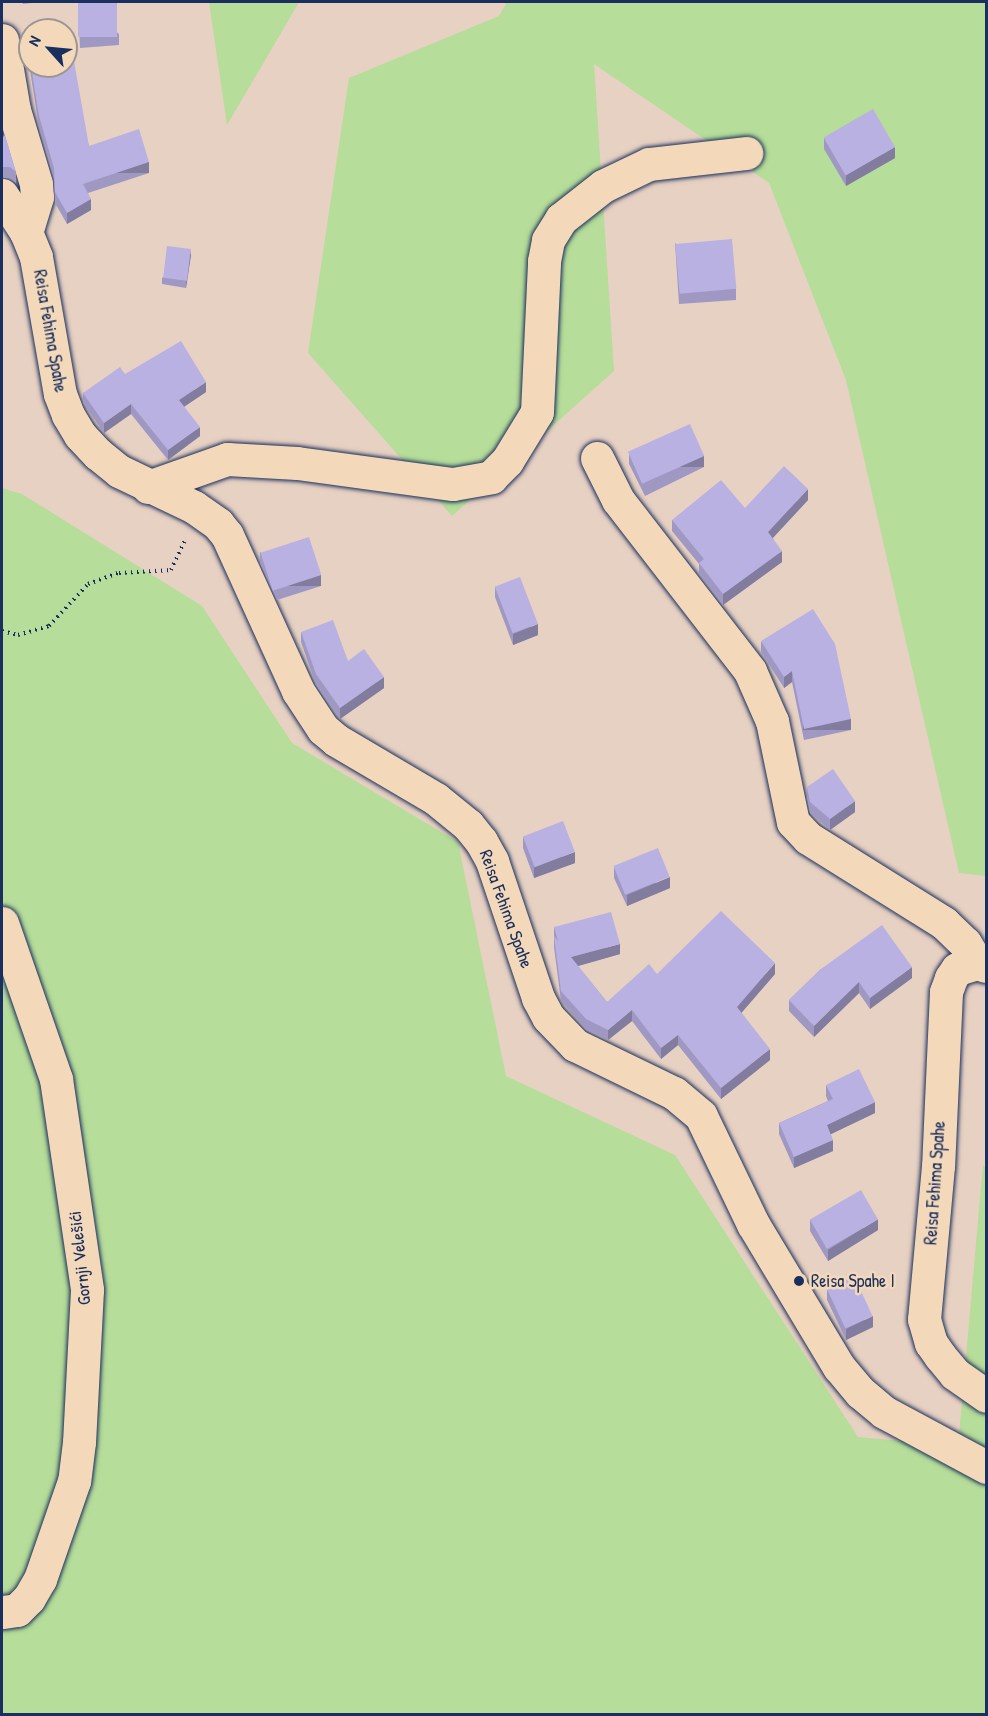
<!DOCTYPE html>
<meta charset="utf-8">
<style>
body{margin:0}
#map{position:relative;width:988px;height:1716px;overflow:hidden;background:#e7d1c2;font-family:"Patrick Hand",sans-serif}
div>[style]{position:absolute}
.green>*{inset:0;background:#b6dd99}
.path>*{height:4px;margin-top:-2px;transform-origin:0;background:repeating-linear-gradient(90deg,#1b2f5e 0 1.5px,transparent 0 6px)}
.roads{filter:drop-shadow(0 0 2px #1b2f5e) drop-shadow(0 0 2px #1b2f5e)}
.minor>*{height:33px;margin:-16.5px;padding:0 16.5px;transform-origin:16.5px;border-radius:16.5px;background:#f3d9ba}
.wall>*{inset:0;background:#9f98c2}
.shaded-wall>*{inset:0;background:#827c9e;transform-origin:0 0}
.building>*{inset:0;background:#b9b1e2;transform-origin:0 0}
.dots>*{width:16px;height:16px;translate:-50% -50%;box-sizing:border-box;border:3px solid #f3d9ba;border-radius:50%}
span{translate:-50% -50%;white-space:nowrap;text-align:center;line-height:1.15;-webkit-text-stroke:5px #f3d9ba;paint-order:stroke}
.street-label{font-size:18px;color:#1b2f5e}
.poi-label{font-size:18px;color:#1b2f5e}
.left{translate:0 -50%;text-align:left}
.frame{position:absolute;inset:0;border:3px solid #1b2f5e;pointer-events:none}
.north{position:absolute;left:18px;top:18px;width:60px;height:60px;box-sizing:border-box;background:#f3d9ba;border:2px solid #9d9595;border-radius:50%;rotate:297deg;font-size:16px;font-weight:700;line-height:24px;text-align:center;color:#1b2f5e}
.north::after{content:'';display:block;margin:auto;width:21px;height:27px;background:#1b2f5e;clip-path:polygon(50% 0,100% 100%,50% 72%,0 100%)}
</style>
<div id="map">
<div class="green">
<div style="clip-path:polygon(209px 2px,299px 2px,227px 125px)"></div>
<div style="clip-path:polygon(507px 2px,986px 2px,986px 876px,959px 873px,846px 380px,769px 183px,594px 64px,614px 371px,452px 516px,308px 353px,349px 78px,499px 16px)"></div>
<div style="clip-path:polygon(2px 488px,22px 494px,202px 606px,292px 743px,458px 842px,506px 1076px,675px 1155px,858px 1437px,958px 1446px,983px 1165px,986px 1169px,986px 1714px,2px 1714px)"></div>
</div>
<div class="path">
<div style="left:2px;top:631px;width:16px;rotate:14deg"></div>
<div style="left:18px;top:635px;width:32px;rotate:-16deg"></div>
<div style="left:49px;top:626px;width:57px;rotate:-47.1deg"></div>
<div style="left:88px;top:584px;width:33px;rotate:-20deg"></div>
<div style="left:119px;top:573px;width:52px;rotate:-3.3deg"></div>
<div style="left:171px;top:570px;width:35px;rotate:-65deg"></div>
</div>
<div class="roads">
<div class="minor">
<div style="left:2px;top:40px;width:71px;rotate:80.3deg"></div>
<div style="left:14px;top:110px;width:77px;rotate:73.4deg"></div>
<div style="left:36px;top:184px;width:13px;rotate:86deg"></div>
<div style="left:37px;top:197px;width:37px;rotate:107deg"></div>
<div style="left:2px;top:195px;width:44px;rotate:57deg"></div>
<div style="left:26px;top:232px;width:27px;rotate:68deg"></div>
<div style="left:36px;top:257px;width:139px;rotate:80.1deg"></div>
<div style="left:60px;top:394px;width:22px;rotate:69deg"></div>
<div style="left:68px;top:415px;width:23px;rotate:59deg"></div>
<div style="left:80px;top:435px;width:26px;rotate:47deg"></div>
<div style="left:98px;top:454px;width:27px;rotate:39deg"></div>
<div style="left:119px;top:471px;width:83px;rotate:25.6deg"></div>
<div style="left:194px;top:507px;width:29px;rotate:35deg"></div>
<div style="left:218px;top:524px;width:14px;rotate:51deg"></div>
<div style="left:227px;top:535px;width:171px;rotate:65.5deg"></div>
<div style="left:298px;top:691px;width:45px;rotate:56.7deg"></div>
<div style="left:323px;top:729px;width:17px;rotate:40deg"></div>
<div style="left:336px;top:740px;width:116px;rotate:30.5deg"></div>
<div style="left:436px;top:799px;width:41px;rotate:39.1deg"></div>
<div style="left:468px;top:825px;width:21px;rotate:51deg"></div>
<div style="left:481px;top:841px;width:23px;rotate:61deg"></div>
<div style="left:492px;top:861px;width:145px;rotate:71.4deg"></div>
<div style="left:538px;top:998px;width:21px;rotate:62deg"></div>
<div style="left:548px;top:1017px;width:39px;rotate:46deg"></div>
<div style="left:575px;top:1045px;width:110px;rotate:25.9deg"></div>
<div style="left:674px;top:1093px;width:35px;rotate:40deg"></div>
<div style="left:701px;top:1116px;width:120px;rotate:64.3deg"></div>
<div style="left:753px;top:1224px;width:167px;rotate:59deg"></div>
<div style="left:839px;top:1367px;width:33px;rotate:50deg"></div>
<div style="left:860px;top:1392px;width:31px;rotate:40deg"></div>
<div style="left:884px;top:1412px;width:116px;rotate:28.3deg"></div>
<div style="left:597px;top:458px;width:47px;rotate:63.4deg"></div>
<div style="left:618px;top:500px;width:216px;rotate:52.3deg"></div>
<div style="left:750px;top:671px;width:55px;rotate:66.3deg"></div>
<div style="left:772px;top:721px;width:103px;rotate:78.3deg"></div>
<div style="left:793px;top:822px;width:22px;rotate:47deg"></div>
<div style="left:808px;top:838px;width:160px;rotate:32deg"></div>
<div style="left:944px;top:923px;width:29px;rotate:44deg"></div>
<div style="left:965px;top:943px;width:23px;rotate:59deg"></div>
<div style="left:148px;top:487px;width:84px;rotate:-19.5deg"></div>
<div style="left:227px;top:459px;width:70px;rotate:3.3deg"></div>
<div style="left:297px;top:463px;width:157px;rotate:7.7deg"></div>
<div style="left:453px;top:484px;width:39px;rotate:-10deg"></div>
<div style="left:491px;top:477px;width:23px;rotate:-45deg"></div>
<div style="left:507px;top:461px;width:57px;rotate:-58.5deg"></div>
<div style="left:537px;top:412px;width:151px;rotate:-87.3deg"></div>
<div style="left:544px;top:261px;width:21px;rotate:-79deg"></div>
<div style="left:548px;top:240px;width:25px;rotate:-58deg"></div>
<div style="left:561px;top:219px;width:53px;rotate:-38.2deg"></div>
<div style="left:603px;top:186px;width:51px;rotate:-25.6deg"></div>
<div style="left:649px;top:164px;width:98px;rotate:-6.5deg"></div>
<div style="left:2px;top:923px;width:165px;rotate:70.9deg"></div>
<div style="left:56px;top:1079px;width:213px;rotate:81.6deg"></div>
<div style="left:87px;top:1290px;width:152px;rotate:93deg"></div>
<div style="left:79px;top:1442px;width:39px;rotate:97deg"></div>
<div style="left:74px;top:1481px;width:104px;rotate:109.1deg"></div>
<div style="left:40px;top:1579px;width:22px;rotate:120deg"></div>
<div style="left:29px;top:1598px;width:17px;rotate:135deg"></div>
<div style="left:17px;top:1610px;width:15px;rotate:172deg"></div>
<div style="left:986px;top:966px;width:9px;rotate:-162deg"></div>
<div style="left:977px;top:963px;width:21px;rotate:163deg"></div>
<div style="left:957px;top:969px;width:11px;rotate:124deg"></div>
<div style="left:951px;top:978px;width:15px;rotate:110deg"></div>
<div style="left:946px;top:992px;width:174px;rotate:92.6deg"></div>
<div style="left:938px;top:1166px;width:154px;rotate:95.2deg"></div>
<div style="left:924px;top:1319px;width:25px;rotate:74deg"></div>
<div style="left:931px;top:1343px;width:16px;rotate:55deg"></div>
<div style="left:940px;top:1356px;width:23px;rotate:50deg"></div>
<div style="left:955px;top:1374px;width:38px;rotate:35deg"></div>
</div>
</div>
<div class="wall">
<div style="clip-path:polygon(22px 2px,40px 2px,23px 4px)"></div>
<div style="clip-path:polygon(78px 2px,119px 34px,119px 45px,80px 48px)"></div>
<div style="clip-path:polygon(27px 40px,30px 40px,30px 66px,66px 66px,89px 146px,149px 173px,88px 193px,91px 210px,67px 224px,55px 203px,54px 179px,39px 127px,27px 51px)"></div>
<div style="clip-path:polygon(2px 138px,16px 172px,16px 183px,10px 178px,2px 178px)"></div>
<div style="clip-path:polygon(824px 138px,895px 158px,846px 186px,824px 149px)"></div>
<div style="clip-path:polygon(675px 243px,736px 289px,736px 300px,679px 304px)"></div>
<div style="clip-path:polygon(191px 255px,186px 288px,162px 284px,162px 278px)"></div>
<div style="clip-path:polygon(125px 374px,206px 392px,184px 407px,200px 436px,168px 460px,131px 414px,104px 433px,83px 403px,83px 393px)"></div>
<div style="clip-path:polygon(629px 453px,704px 467px,645px 496px,629px 464px)"></div>
<div style="clip-path:polygon(808px 500px,773px 538px,782px 562px,723px 605px,699px 574px,699px 564px,672px 531px,672px 520px,745px 508px)"></div>
<div style="clip-path:polygon(260px 552px,321px 586px,277px 600px,260px 563px)"></div>
<div style="clip-path:polygon(495px 586px,538px 635px,513px 645px,495px 597px)"></div>
<div style="clip-path:polygon(301px 632px,348px 661px,384px 688px,340px 719px,316px 685px,301px 642px)"></div>
<div style="clip-path:polygon(761px 641px,851px 730px,804px 740px,792px 682px,784px 688px,761px 652px)"></div>
<div style="clip-path:polygon(807px 787px,855px 812px,830px 830px,810px 813px,807px 798px)"></div>
<div style="clip-path:polygon(523px 837px,575px 863px,534px 878px,523px 848px)"></div>
<div style="clip-path:polygon(614px 867px,670px 888px,627px 906px,614px 878px)"></div>
<div style="clip-path:polygon(554px 927px,620px 954px,578px 966px,607px 1002px,657px 974px,775px 974px,741px 1013px,770px 1060px,721px 1099px,678px 1045px,661px 1059px,632px 1021px,608px 1040px,586px 1030px,561px 1001px,554px 947px)"></div>
<div style="clip-path:polygon(821px 969px,912px 978px,870px 1009px,859px 993px,814px 1037px,789px 1011px,789px 1000px)"></div>
<div style="clip-path:polygon(826px 1085px,875px 1113px,831px 1134px,833px 1151px,794px 1168px,779px 1134px,779px 1123px,828px 1101px,826px 1096px)"></div>
<div style="clip-path:polygon(810px 1220px,878px 1230px,828px 1261px,810px 1231px)"></div>
<div style="clip-path:polygon(827px 1289px,873px 1327px,846px 1340px,827px 1300px)"></div>
</div>
<div class="shaded-wall">
<div style="clip-path:polygon(895px 147px,895px 158px,846px 186px,846px 175px)"></div>
<div style="left:149px;top:162px;width:11px;height:70px;rotate:90deg"></div>
<div style="clip-path:polygon(91px 199px,91px 210px,67px 224px,67px 213px)"></div>
<div style="clip-path:polygon(191px 249px,191px 255px,186px 288px,186px 282px)"></div>
<div style="clip-path:polygon(206px 382px,206px 392px,179px 410px,179px 400px)"></div>
<div style="clip-path:polygon(131px 404px,131px 414px,104px 433px,104px 423px)"></div>
<div style="clip-path:polygon(200px 427px,200px 436px,168px 460px,168px 450px)"></div>
<div style="left:704px;top:456px;width:11px;height:66px;rotate:90deg"></div>
<div style="clip-path:polygon(808px 489px,808px 500px,768px 543px,768px 532px)"></div>
<div style="clip-path:polygon(782px 551px,782px 562px,723px 605px,723px 594px)"></div>
<div style="left:321px;top:575px;width:11px;height:46px;rotate:90deg"></div>
<div style="clip-path:polygon(538px 624px,538px 635px,513px 645px,513px 634px)"></div>
<div style="clip-path:polygon(792px 671px,792px 682px,784px 688px,784px 677px)"></div>
<div style="clip-path:polygon(384px 677px,384px 688px,340px 719px,340px 708px)"></div>
<div style="left:851px;top:719px;width:11px;height:48px;rotate:90deg"></div>
<div style="clip-path:polygon(855px 801px,855px 812px,830px 830px,830px 819px)"></div>
<div style="clip-path:polygon(575px 852px,575px 863px,534px 878px,534px 867px)"></div>
<div style="clip-path:polygon(670px 877px,670px 888px,627px 906px,627px 895px)"></div>
<div style="clip-path:polygon(620px 944px,620px 954px,571px 968px,571px 957px)"></div>
<div style="clip-path:polygon(775px 963px,775px 974px,737px 1018px,737px 1007px)"></div>
<div style="clip-path:polygon(912px 967px,912px 978px,870px 1009px,870px 998px)"></div>
<div style="clip-path:polygon(859px 982px,859px 993px,814px 1037px,814px 1026px)"></div>
<div style="clip-path:polygon(632px 1010px,632px 1021px,608px 1040px,608px 1030px)"></div>
<div style="clip-path:polygon(678px 1035px,678px 1045px,661px 1059px,661px 1048px)"></div>
<div style="clip-path:polygon(770px 1049px,770px 1060px,721px 1099px,721px 1088px)"></div>
<div style="clip-path:polygon(875px 1102px,875px 1113px,827px 1136px,827px 1125px)"></div>
<div style="clip-path:polygon(833px 1140px,833px 1151px,794px 1168px,794px 1157px)"></div>
<div style="clip-path:polygon(878px 1219px,878px 1230px,828px 1261px,828px 1250px)"></div>
<div style="clip-path:polygon(873px 1316px,873px 1327px,846px 1340px,846px 1329px)"></div>
</div>
<div class="building">
<div style="left:78px;top:2px;width:39px;height:35px"></div>
<div style="clip-path:polygon(66px 33px,69px 33px,89px 146px,139px 129px,149px 162px,83px 184px,91px 199px,67px 213px,55px 192px,54px 168px,39px 116px,31px 66px,66px 66px)"></div>
<div style="clip-path:polygon(27px 40px,30px 40px,30px 62px)"></div>
<div style="left:873px;top:109px;width:44px;height:57px;rotate:60deg"></div>
<div style="clip-path:polygon(5px 135px,16px 172px,10px 167px,2px 167px,2px 138px)"></div>
<div style="left:732px;top:239px;width:50px;height:57px;rotate:85deg"></div>
<div style="left:167px;top:246px;width:24px;height:32px;rotate:7deg"></div>
<div style="clip-path:polygon(181px 341px,206px 382px,179px 400px,200px 427px,168px 450px,131px 404px,104px 423px,83px 393px,120px 367px,125px 374px)"></div>
<div style="left:690px;top:424px;width:35px;height:68px;rotate:66deg"></div>
<div style="clip-path:polygon(784px 466px,808px 489px,768px 532px,782px 551px,723px 594px,699px 563px,704px 559px,672px 520px,721px 480px,745px 508px)"></div>
<div style="left:309px;top:537px;width:40px;height:51px;rotate:72deg"></div>
<div style="left:520px;top:577px;width:50px;height:27px;rotate:69deg"></div>
<div style="clip-path:polygon(813px 609px,835px 644px,851px 719px,804px 729px,792px 671px,784px 677px,761px 641px)"></div>
<div style="clip-path:polygon(333px 620px,348px 661px,364px 649px,384px 677px,340px 708px,316px 674px,301px 632px)"></div>
<div style="clip-path:polygon(833px 769px,855px 801px,830px 819px,810px 802px,807px 787px)"></div>
<div style="left:563px;top:821px;width:33px;height:43px;rotate:69deg"></div>
<div style="left:658px;top:848px;width:31px;height:48px;rotate:68deg"></div>
<div style="clip-path:polygon(721px 911px,775px 963px,737px 1007px,770px 1049px,721px 1088px,678px 1035px,661px 1048px,632px 1010px,608px 1030px,586px 1019px,561px 991px,554px 936px,558px 941px,554px 927px,611px 912px,620px 944px,571px 957px,607px 1002px,649px 964px,657px 974px)"></div>
<div style="clip-path:polygon(882px 925px,912px 967px,870px 998px,859px 982px,814px 1026px,789px 1000px,821px 969px)"></div>
<div style="clip-path:polygon(859px 1069px,875px 1102px,827px 1125px,833px 1140px,794px 1157px,779px 1123px,833px 1099px,826px 1085px)"></div>
<div style="left:861px;top:1190px;width:34px;height:59px;rotate:60deg"></div>
<div style="left:854px;top:1276px;width:44px;height:30px;rotate:65deg"></div>
</div>
<div class="dots">
<div style="left:799px;top:1281px;background:#1b2f5e"></div>
</div>
<div class="street-label">
<span style="left:50px;top:331px;rotate:80deg">Reisa Fehima Spahe</span>
<span style="left:506px;top:909px;rotate:70deg">Reisa Fehima Spahe</span>
<span style="left:935px;top:1183px;rotate:-86deg">Reisa Fehima Spahe</span>
<span style="left:80px;top:1258px;rotate:-96deg">Gornji Velešići</span>
</div>
<div class="poi-label">
<span class="left" style="left:811px;top:1281px">Reisa Spahe I</span>
</div>
<div class="frame"></div>
<div class="north">N</div>
</div>
